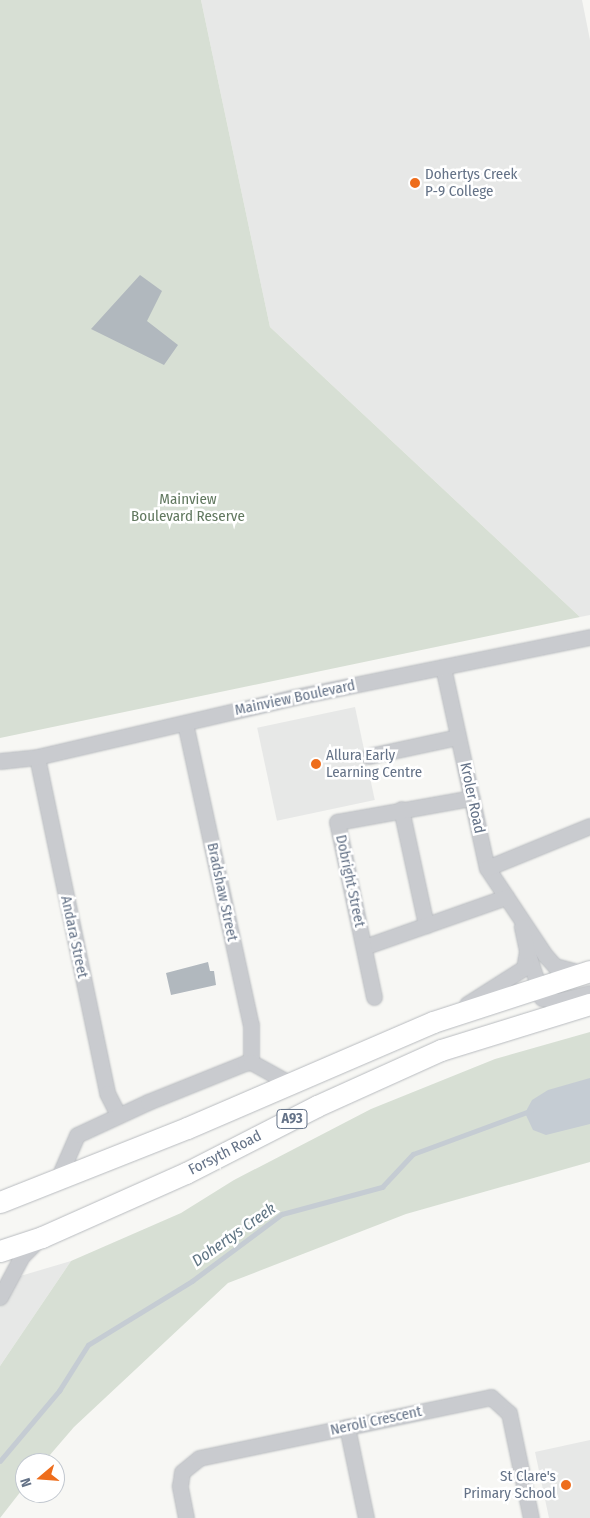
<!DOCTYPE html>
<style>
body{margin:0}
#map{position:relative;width:590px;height:1518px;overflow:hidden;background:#f7f7f4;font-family:"Fira Sans Condensed",sans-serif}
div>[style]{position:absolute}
.built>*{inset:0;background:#e7e8e7;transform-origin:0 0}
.green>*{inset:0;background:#d7dfd4}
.water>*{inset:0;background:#c5ccd3}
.stream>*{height:4.5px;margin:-2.25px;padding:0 2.25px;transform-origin:2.25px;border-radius:2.25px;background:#c5ccd3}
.building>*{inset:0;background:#b1b8be}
.roads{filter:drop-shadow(0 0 1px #b8bbbf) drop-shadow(0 0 1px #b8bbbf)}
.minor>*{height:15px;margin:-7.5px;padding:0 7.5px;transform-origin:7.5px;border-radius:7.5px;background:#c9cbcf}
.highway>*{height:21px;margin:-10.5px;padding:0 10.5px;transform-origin:10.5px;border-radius:10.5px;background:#fff}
.dots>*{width:14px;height:14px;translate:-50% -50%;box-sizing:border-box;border:2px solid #fff;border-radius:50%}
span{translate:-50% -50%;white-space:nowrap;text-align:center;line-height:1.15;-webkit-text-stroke:5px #fff;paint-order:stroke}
.shield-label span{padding:1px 4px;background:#fff;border:1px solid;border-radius:4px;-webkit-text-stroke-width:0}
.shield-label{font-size:14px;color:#647287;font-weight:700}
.poi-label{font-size:15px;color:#647287}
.left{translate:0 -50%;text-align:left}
.right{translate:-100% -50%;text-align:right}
.park-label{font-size:15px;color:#61785f}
.street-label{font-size:15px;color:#647287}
.water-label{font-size:16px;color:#5f7483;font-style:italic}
.north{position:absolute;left:15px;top:1453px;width:50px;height:50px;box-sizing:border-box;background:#fff;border:1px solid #c1c7cf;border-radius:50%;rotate:252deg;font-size:14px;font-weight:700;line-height:20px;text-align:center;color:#647287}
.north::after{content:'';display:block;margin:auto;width:18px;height:22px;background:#ee6d1c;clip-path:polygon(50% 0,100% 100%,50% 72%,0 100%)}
</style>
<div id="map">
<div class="built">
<div style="clip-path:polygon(201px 0,582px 0,590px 40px,590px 615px,580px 617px,270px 327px)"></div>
<div style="left:355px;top:707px;width:95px;height:100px;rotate:78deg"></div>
<div style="clip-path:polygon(71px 1261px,0 1366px,0 1282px)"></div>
<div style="clip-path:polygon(590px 1440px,590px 1518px,549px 1518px,535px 1452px)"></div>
</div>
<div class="green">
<div style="clip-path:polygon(0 0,201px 0,270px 327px,580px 617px,0 738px)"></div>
<div style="clip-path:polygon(590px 1032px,590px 1162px,406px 1214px,228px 1283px,74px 1427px,43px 1463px,25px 1463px,25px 1486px,0 1518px,0 1366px,71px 1261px,181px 1213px,234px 1180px,371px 1109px,495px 1059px)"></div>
</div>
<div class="water">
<div style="clip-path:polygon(590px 1078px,590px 1124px,546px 1135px,533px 1130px,525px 1113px,532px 1100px,548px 1090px)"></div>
</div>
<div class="stream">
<div style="left:0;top:1461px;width:92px;rotate:-49.9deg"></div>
<div style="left:59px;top:1391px;width:54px;rotate:-57.8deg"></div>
<div style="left:88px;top:1345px;width:122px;rotate:-31.6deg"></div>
<div style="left:192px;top:1281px;width:112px;rotate:-36.7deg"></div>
<div style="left:282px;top:1214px;width:104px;rotate:-15.1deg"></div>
<div style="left:382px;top:1187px;width:45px;rotate:-46.8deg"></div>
<div style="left:413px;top:1154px;width:125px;rotate:-20.2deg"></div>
</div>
<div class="building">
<div style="clip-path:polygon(140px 275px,162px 291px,147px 321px,178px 345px,164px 365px,91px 329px)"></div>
<div style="clip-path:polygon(208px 962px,210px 971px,214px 971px,216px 985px,171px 995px,166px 973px)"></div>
</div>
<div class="roads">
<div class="minor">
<div style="left:443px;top:667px;width:206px;rotate:77.7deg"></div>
<div style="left:487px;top:868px;width:105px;rotate:56.3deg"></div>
<div style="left:545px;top:955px;width:15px;rotate:48deg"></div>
<div style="left:555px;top:966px;width:27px;rotate:15deg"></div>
<div style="left:185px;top:723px;width:309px;rotate:77.7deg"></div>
<div style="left:251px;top:1025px;width:37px;rotate:90deg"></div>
<div style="left:369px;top:756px;width:91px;rotate:-12.1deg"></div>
<div style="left:37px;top:757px;width:343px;rotate:78.2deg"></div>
<div style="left:107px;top:1093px;width:25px;rotate:63deg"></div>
<div style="left:0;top:761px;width:37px;rotate:-6deg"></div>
<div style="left:37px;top:757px;width:265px;rotate:-13.1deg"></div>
<div style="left:295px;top:697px;width:301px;rotate:-11.5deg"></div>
<div style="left:401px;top:809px;width:119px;rotate:77.8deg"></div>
<div style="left:487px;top:868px;width:111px;rotate:-22.2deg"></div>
<div style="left:364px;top:947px;width:151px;rotate:-19.4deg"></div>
<div style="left:528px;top:954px;width:46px;rotate:72.3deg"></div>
<div style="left:542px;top:998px;width:16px;rotate:11deg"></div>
<div style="left:558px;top:1001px;width:33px;rotate:-14deg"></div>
<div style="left:374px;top:997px;width:179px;rotate:-101.9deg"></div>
<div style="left:337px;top:822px;width:137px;rotate:-10.1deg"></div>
<div style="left:467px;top:1004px;width:67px;rotate:-32.3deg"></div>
<div style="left:524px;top:968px;width:17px;rotate:-80deg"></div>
<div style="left:527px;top:951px;width:25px;rotate:-102deg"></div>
<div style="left:57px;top:1181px;width:50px;rotate:-66.5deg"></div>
<div style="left:77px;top:1135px;width:78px;rotate:-24.9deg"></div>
<div style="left:148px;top:1102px;width:105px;rotate:-21.9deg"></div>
<div style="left:245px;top:1063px;width:6px;rotate:-9deg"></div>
<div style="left:251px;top:1062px;width:43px;rotate:28.9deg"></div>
<div style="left:0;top:1297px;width:47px;rotate:-61.8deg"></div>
<div style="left:22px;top:1256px;width:21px;rotate:-45deg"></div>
<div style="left:347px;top:1427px;width:93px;rotate:78.2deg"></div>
<div style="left:186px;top:1518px;width:33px;rotate:-101deg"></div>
<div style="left:180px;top:1486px;width:14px;rotate:-82deg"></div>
<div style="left:182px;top:1472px;width:22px;rotate:-39deg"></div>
<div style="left:199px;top:1458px;width:298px;rotate:-11.8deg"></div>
<div style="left:491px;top:1397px;width:24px;rotate:42deg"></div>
<div style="left:509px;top:1413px;width:107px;rotate:78.2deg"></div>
</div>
<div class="highway">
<div style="left:0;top:1202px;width:201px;rotate:-21.6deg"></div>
<div style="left:187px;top:1128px;width:268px;rotate:-23.3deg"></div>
<div style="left:433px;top:1022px;width:165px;rotate:-18deg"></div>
<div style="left:0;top:1251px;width:44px;rotate:-18.4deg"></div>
<div style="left:42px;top:1237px;width:158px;rotate:-24deg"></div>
<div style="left:186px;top:1173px;width:147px;rotate:-27.1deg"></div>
<div style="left:317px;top:1106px;width:136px;rotate:-24.3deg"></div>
<div style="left:441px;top:1050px;width:156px;rotate:-17.2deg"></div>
</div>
</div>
<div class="dots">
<div style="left:415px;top:183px;background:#ee6d1c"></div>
<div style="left:316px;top:764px;background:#ee6d1c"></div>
<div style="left:566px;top:1485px;background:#ee6d1c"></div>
</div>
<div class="shield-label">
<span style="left:292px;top:1119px">A93</span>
</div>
<div class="poi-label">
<span class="left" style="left:425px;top:183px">Dohertys Creek<br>P-9 College</span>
<span class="left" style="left:326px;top:764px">Allura Early<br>Learning Centre</span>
<span class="right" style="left:556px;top:1485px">St Clare's<br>Primary School</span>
</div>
<div class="park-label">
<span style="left:188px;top:508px">Mainview<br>Boulevard Reserve</span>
</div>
<div class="street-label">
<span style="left:295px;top:698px;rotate:-12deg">Mainview Boulevard</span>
<span style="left:472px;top:798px;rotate:78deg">Kroler Road</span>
<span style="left:350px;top:881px;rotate:78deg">Dobright Street</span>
<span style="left:222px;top:892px;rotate:78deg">Bradshaw Street</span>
<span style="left:74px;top:937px;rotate:78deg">Andara Street</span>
<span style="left:225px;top:1153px;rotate:-27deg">Forsyth Road</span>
<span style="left:376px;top:1421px;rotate:-12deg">Neroli Crescent</span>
</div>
<div class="water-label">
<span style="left:234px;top:1235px;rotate:-35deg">Dohertys Creek</span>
</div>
<div class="north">N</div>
</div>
